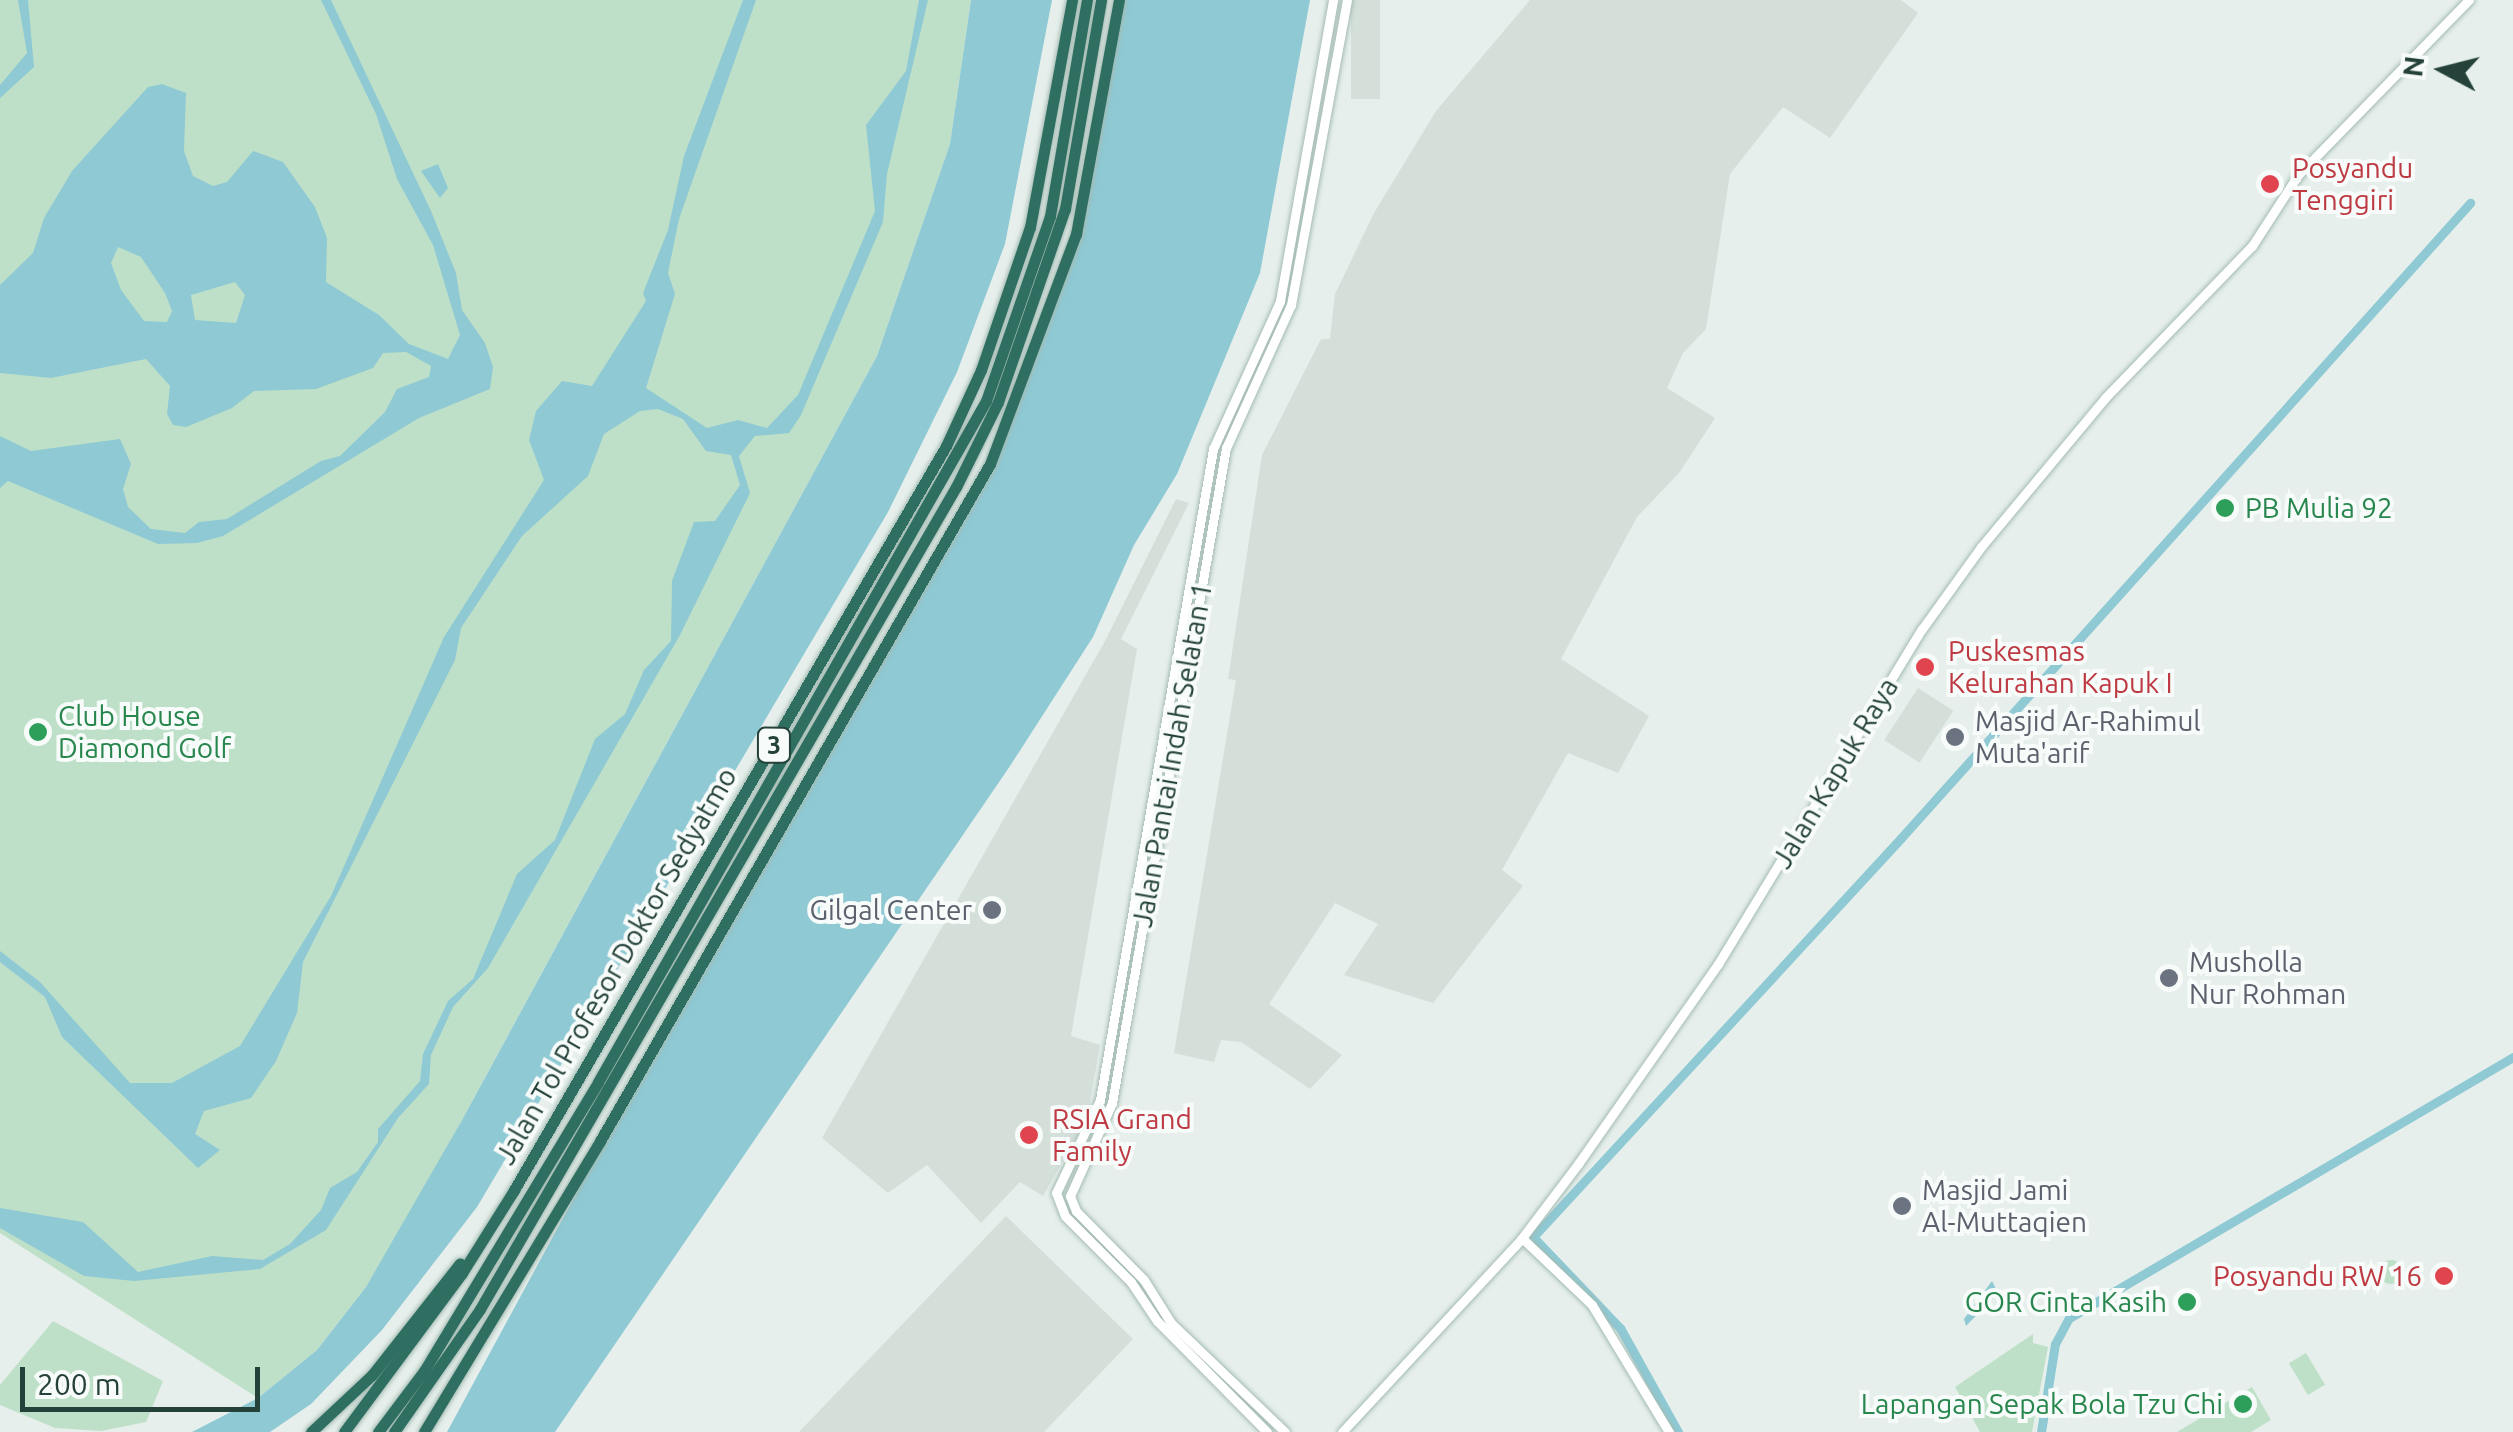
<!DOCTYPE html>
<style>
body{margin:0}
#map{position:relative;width:2513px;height:1432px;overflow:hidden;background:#e6efeb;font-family:Ubuntu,sans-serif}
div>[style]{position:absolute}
.built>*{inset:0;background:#d4dfda;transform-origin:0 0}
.green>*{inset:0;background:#bfe0c8;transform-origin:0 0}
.round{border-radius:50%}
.water>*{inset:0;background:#8ec9d4}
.canal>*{height:9px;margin:-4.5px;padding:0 4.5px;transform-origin:4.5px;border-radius:4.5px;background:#8ec9d4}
.roads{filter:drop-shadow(0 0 2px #a4bbb3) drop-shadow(0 0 2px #a4bbb3)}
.secondary>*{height:9px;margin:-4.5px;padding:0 4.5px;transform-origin:4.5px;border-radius:4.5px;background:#fff}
.highway>*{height:11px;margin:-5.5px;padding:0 5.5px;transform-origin:5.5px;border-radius:5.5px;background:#2f6f62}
.dots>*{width:28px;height:28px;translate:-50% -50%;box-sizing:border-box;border:5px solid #f7fbf9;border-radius:50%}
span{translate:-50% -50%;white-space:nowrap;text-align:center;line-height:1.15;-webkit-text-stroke:8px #f7fbf9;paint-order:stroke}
.shield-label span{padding:2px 8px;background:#f7fbf9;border:2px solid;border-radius:8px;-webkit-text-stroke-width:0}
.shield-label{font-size:25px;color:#24423a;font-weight:700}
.health-label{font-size:28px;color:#be3a42}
.left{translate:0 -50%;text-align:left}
.right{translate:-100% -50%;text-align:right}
.leisure-label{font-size:28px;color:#27864d}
.worship-label{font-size:28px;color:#5b616d}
.street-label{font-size:28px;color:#24423a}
.north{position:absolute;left:2393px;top:20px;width:100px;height:100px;-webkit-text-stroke:8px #f7fbf9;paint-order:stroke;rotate:277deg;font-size:28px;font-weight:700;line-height:40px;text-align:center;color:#24423a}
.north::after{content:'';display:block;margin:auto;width:35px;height:45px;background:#24423a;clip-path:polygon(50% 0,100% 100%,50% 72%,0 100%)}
.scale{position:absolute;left:20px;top:1367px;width:240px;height:45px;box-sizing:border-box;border:5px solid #24423a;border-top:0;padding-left:12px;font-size:30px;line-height:35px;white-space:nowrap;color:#24423a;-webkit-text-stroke:8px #f7fbf9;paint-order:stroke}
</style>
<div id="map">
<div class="built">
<div style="left:1351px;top:0;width:29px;height:99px"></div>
<div style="clip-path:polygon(1530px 0,1901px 0,1918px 13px,1830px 138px,1783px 107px,1730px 174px,1706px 329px,1683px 353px,1667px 388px,1715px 418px,1679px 473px,1637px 517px,1561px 659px,1649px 716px,1618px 773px,1568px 753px,1502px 870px,1523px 886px,1433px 1003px,1344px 975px,1378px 924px,1335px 903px,1269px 1004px,1342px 1055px,1310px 1089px,1241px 1042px,1221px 1040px,1214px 1062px,1174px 1053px,1236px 680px,1228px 679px,1262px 455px,1321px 339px,1330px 339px,1335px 294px,1374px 213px,1436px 111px)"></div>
<div style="clip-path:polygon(1176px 499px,1189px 503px,1121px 639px,1137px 649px,1071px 1036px,1100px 1045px,1087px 1119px,1043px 1196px,1020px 1182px,981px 1223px,927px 1165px,888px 1193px,822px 1138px,1105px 641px)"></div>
<div style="left:1918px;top:688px;width:42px;height:62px;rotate:33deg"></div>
<div style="clip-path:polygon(1006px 1216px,1133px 1339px,1044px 1432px,799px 1432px)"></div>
</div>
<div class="green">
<div style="clip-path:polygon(0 0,971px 0,950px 144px,877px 356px,420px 1197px,366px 1287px,317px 1350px,258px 1398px,0 1233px)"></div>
<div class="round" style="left:2379px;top:1260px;width:24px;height:24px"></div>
<div style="clip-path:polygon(53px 1321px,163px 1381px,146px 1422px,101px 1431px,55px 1428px,0 1405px,0 1385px)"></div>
<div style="clip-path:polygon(2033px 1334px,2033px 1343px,2048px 1347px,2032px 1432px,1980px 1432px,1955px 1387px)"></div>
<div style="left:2306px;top:1353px;width:37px;height:20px;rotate:59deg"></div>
<div style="clip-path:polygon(2252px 1387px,2271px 1420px,2251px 1432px,2177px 1432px)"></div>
</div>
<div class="water">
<div style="clip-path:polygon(18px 0,28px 0,34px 67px,0 98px,0 85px,27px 53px)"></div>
<div style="clip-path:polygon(evenodd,321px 0,331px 0,431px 211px,456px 273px,462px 310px,485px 343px,493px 367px,490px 389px,419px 418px,223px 536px,197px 543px,158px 544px,8px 481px,0 488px,0 436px,31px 451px,120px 439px,131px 464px,123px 489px,128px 507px,151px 529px,185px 533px,199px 522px,227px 519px,321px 461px,340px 456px,385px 412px,397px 389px,429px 377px,431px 366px,406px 352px,383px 353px,373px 368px,316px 389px,254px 391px,232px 408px,186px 427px,173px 425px,167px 414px,170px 386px,146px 359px,51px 378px,0 373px,0 285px,33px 253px,44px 218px,72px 171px,148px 87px,162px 84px,186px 93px,184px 151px,193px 176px,213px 186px,227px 182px,253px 151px,283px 162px,315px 207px,327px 238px,326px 282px,379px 315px,409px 344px,448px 359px,460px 335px,433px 245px,397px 179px,376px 114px,321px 0,118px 247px,141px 257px,165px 293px,172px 311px,167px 322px,144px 321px,121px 290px,111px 263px,118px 247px,321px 0,235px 282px,245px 295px,236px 323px,195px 320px,191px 295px,235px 282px)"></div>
<div style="clip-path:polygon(743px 0,756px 0,679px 219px,668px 273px,675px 294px,646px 388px,707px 428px,738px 420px,767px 428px,798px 395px,875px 211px,866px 125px,906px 71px,919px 0,928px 0,887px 174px,883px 222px,801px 415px,789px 433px,755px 436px,739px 456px,750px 493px,680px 635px,488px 968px,453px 1007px,431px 1055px,429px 1084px,398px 1118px,326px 1230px,260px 1269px,134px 1281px,84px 1276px,0 1228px,0 1208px,83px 1222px,138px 1272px,212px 1256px,263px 1260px,290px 1244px,321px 1210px,330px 1188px,357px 1172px,378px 1142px,378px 1129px,420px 1081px,423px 1054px,448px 1001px,473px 979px,517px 874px,555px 840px,595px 739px,625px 714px,644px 670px,671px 641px,672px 581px,694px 522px,715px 521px,740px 485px,731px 455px,706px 451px,683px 419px,658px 409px,640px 411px,604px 434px,588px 476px,522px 536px,461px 628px,455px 660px,303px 962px,297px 1013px,276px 1061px,251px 1098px,204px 1111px,195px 1134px,220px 1150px,198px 1168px,62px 1037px,45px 997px,0 962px,0 951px,40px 982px,130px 1083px,172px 1083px,240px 1046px,331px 896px,444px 637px,544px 480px,529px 440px,536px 411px,562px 381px,592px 386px,646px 301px,643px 293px,668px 230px,684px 156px)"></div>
<div style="clip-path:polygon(971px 0,1052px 0,1005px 244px,957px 372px,888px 512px,477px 1207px,382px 1330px,311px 1404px,270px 1432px,192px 1432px,258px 1398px,317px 1350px,366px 1287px,462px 1120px,877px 356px,950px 144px)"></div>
<div style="clip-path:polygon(1121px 0,1310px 0,1260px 273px,1177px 474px,1134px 545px,1093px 637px,1010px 766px,555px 1432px,447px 1432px,627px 1100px,996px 459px,1081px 233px)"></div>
<div style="clip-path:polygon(438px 164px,448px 188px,440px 198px,421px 171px)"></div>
<div style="clip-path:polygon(1992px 1281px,1998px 1293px,1966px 1326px,1964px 1319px)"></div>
</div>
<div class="canal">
<div style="left:1678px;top:1432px;width:119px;rotate:-119.1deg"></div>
<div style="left:1620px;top:1328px;width:126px;rotate:-133.7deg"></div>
<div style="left:1533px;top:1237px;width:543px;rotate:-47.31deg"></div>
<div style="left:1901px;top:838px;width:853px;rotate:-48.14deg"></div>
<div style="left:2041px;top:1432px;width:89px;rotate:-81deg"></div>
<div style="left:2055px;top:1344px;width:30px;rotate:-62deg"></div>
<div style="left:2069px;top:1318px;width:515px;rotate:-30.45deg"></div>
</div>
<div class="roads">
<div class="secondary">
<div style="left:1522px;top:1238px;width:97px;rotate:43.7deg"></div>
<div style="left:1592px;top:1305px;width:149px;rotate:58.8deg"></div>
<div style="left:1267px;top:1432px;width:156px;rotate:-134.7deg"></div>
<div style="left:1157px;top:1321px;width:47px;rotate:-123.7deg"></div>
<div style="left:1131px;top:1282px;width:93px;rotate:-135deg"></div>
<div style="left:1065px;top:1216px;width:25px;rotate:-111deg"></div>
<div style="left:1056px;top:1193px;width:103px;rotate:-64.7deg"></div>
<div style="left:1100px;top:1100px;width:661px;rotate:-80.15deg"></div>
<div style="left:1213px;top:449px;width:162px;rotate:-65.6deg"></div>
<div style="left:1280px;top:301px;width:306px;rotate:-80deg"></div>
<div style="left:1285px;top:1432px;width:158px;rotate:-136.3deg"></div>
<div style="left:1171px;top:1323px;width:51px;rotate:-122.1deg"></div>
<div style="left:1144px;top:1280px;width:97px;rotate:-134.6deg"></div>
<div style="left:1076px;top:1211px;width:16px;rotate:-112deg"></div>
<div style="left:1070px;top:1196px;width:102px;rotate:-65.7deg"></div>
<div style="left:1112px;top:1103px;width:665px;rotate:-80.13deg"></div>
<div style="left:1226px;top:448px;width:157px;rotate:-65.6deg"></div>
<div style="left:1291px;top:305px;width:310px;rotate:-79.6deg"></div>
<div style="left:1342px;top:1432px;width:265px;rotate:-47.1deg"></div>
<div style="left:1522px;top:1238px;width:93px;rotate:-52.9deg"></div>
<div style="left:1578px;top:1164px;width:244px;rotate:-55deg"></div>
<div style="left:1718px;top:964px;width:392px;rotate:-58.7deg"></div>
<div style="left:1922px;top:629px;width:101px;rotate:-54.3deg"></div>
<div style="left:1981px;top:547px;width:195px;rotate:-50.2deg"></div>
<div style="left:2106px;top:397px;width:210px;rotate:-46deg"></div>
<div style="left:2252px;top:246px;width:85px;rotate:-57.1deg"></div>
<div style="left:2298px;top:175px;width:245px;rotate:-45.7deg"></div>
</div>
<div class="highway">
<div style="left:311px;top:1432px;width:83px;rotate:-43.1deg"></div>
<div style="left:372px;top:1375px;width:142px;rotate:-51.8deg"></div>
<div style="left:344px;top:1432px;width:198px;rotate:-53.4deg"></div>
<div style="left:462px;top:1273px;width:98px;rotate:-57.9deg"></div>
<div style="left:514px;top:1190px;width:860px;rotate:-59.86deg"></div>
<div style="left:946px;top:446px;width:84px;rotate:-65.3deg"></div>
<div style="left:981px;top:370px;width:151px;rotate:-71.1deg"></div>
<div style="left:1030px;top:227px;width:231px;rotate:-79.5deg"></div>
<div style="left:378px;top:1432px;width:76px;rotate:-53deg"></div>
<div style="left:424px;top:1371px;width:337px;rotate:-58.9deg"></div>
<div style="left:598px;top:1082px;width:784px;rotate:-60.33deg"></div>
<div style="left:986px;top:401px;width:196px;rotate:-70.9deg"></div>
<div style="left:1050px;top:216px;width:219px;rotate:-80.3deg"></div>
<div style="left:394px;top:1432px;width:150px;rotate:-55deg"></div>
<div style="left:480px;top:1309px;width:950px;rotate:-59.93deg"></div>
<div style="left:956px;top:487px;width:95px;rotate:-63.7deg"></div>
<div style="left:998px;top:402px;width:204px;rotate:-70.9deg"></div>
<div style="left:1065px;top:209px;width:212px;rotate:-80.2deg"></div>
<div style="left:424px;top:1432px;width:340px;rotate:-58.8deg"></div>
<div style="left:600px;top:1141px;width:781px;rotate:-60.06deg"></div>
<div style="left:990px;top:464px;width:246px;rotate:-69.5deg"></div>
<div style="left:1076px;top:234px;width:238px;rotate:-79.6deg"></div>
</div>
</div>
<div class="dots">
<div style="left:2270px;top:184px;background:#e0444e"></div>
<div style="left:2225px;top:508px;background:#2e9e5b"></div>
<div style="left:1925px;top:667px;background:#e0444e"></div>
<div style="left:38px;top:732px;background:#2e9e5b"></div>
<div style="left:1955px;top:737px;background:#6b7280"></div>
<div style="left:992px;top:910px;background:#6b7280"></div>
<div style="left:2169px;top:978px;background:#6b7280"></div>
<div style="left:1029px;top:1135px;background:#e0444e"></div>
<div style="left:1902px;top:1206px;background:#6b7280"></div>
<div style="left:2444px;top:1276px;background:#e0444e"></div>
<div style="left:2187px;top:1302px;background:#2e9e5b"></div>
<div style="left:2243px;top:1404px;background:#2e9e5b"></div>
</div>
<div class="shield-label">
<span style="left:774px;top:745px">3</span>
</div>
<div class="health-label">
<span class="left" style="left:2292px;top:184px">Posyandu<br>Tenggiri</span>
<span class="left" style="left:1948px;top:667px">Puskesmas<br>Kelurahan Kapuk I</span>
<span class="left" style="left:1052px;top:1135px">RSIA Grand<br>Family</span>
<span class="right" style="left:2422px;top:1276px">Posyandu RW 16</span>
</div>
<div class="leisure-label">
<span class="left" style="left:2245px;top:508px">PB Mulia 92</span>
<span class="left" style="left:58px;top:732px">Club House<br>Diamond Golf</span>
<span class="right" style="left:2167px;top:1302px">GOR Cinta Kasih</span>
<span class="right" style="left:2223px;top:1404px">Lapangan Sepak Bola Tzu Chi</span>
</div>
<div class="worship-label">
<span class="left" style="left:1975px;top:737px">Masjid Ar-Rahimul<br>Muta'arif</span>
<span class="right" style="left:972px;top:910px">Gilgal Center</span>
<span class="left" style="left:2189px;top:978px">Musholla<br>Nur Rohman</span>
<span class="left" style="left:1922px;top:1206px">Masjid Jami<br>Al-Muttaqien</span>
</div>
<div class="street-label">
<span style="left:1172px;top:755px;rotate:-80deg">Jalan Pantai Indah Selatan 1</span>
<span style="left:1835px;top:773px;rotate:-59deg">Jalan Kapuk Raya</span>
<span style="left:616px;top:966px;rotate:-60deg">Jalan Tol Profesor Doktor Sedyatmo</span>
</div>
<div class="north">N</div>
<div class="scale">200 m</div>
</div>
